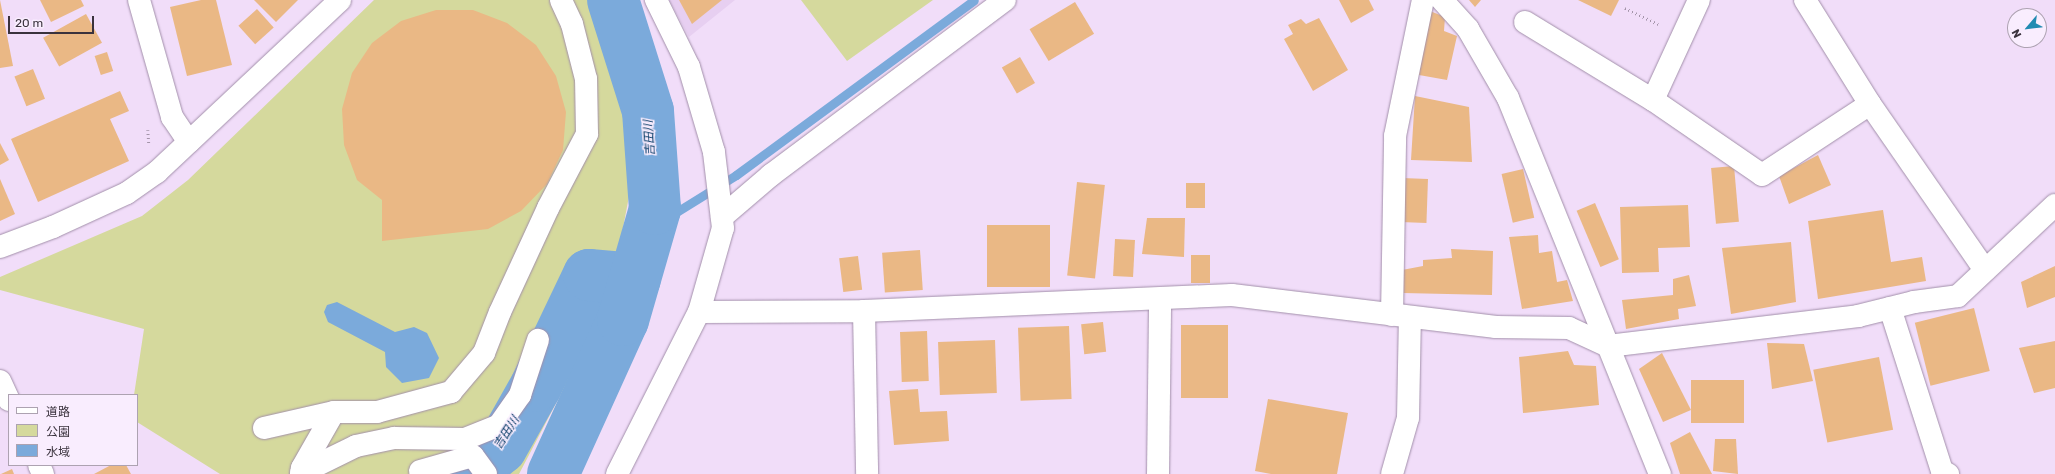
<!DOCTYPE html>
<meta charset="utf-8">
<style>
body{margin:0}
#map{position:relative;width:2055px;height:474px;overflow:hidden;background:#f1ddf9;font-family:Rubik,"Noto Sans JP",sans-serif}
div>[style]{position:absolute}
.built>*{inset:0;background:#e7cff1}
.green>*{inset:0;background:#d5d99d}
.water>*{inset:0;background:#7baadb}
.stream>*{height:9px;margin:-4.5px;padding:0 4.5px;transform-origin:4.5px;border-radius:4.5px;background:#7baadb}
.river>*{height:52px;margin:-26px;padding:0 26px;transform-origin:26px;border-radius:26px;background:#7baadb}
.building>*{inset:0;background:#eab885;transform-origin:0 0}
.path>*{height:2.5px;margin-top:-1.25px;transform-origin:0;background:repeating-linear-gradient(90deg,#a495aa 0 1px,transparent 0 4px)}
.roads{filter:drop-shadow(0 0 1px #a28faa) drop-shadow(0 0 1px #a28faa)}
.minor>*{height:22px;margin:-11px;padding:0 11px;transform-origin:11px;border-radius:11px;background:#fff}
.tertiary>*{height:22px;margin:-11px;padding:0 11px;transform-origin:11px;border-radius:11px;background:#fff}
span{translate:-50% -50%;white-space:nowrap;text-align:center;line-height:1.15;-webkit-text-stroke:3px #f9edfe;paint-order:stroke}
.water-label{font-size:12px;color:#003763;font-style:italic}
.legend{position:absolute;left:8px;top:394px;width:130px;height:72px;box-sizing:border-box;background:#f9edfe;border:1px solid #ada2b1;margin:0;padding:5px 7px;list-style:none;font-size:12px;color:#3a323d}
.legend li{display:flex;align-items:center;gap:8px;height:20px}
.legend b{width:20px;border:1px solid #ada2b1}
.north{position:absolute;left:2007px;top:8px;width:40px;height:40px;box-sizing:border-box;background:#f9edfe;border:1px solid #ada2b1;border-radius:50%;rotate:242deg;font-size:11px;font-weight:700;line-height:16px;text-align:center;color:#3a323d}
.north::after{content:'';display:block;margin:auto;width:14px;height:18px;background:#218bb2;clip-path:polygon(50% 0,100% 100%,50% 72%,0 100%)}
.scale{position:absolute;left:8px;top:16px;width:86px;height:18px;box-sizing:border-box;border:2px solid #3a323d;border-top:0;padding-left:5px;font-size:12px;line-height:14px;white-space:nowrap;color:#3a323d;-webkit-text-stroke:3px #f9edfe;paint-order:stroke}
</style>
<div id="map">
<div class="built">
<div style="clip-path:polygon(669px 0,735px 0,689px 37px)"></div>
</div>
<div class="green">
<div style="clip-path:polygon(374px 0,590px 0,633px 115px,630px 191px,609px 302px,519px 474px,220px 474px,137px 422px,137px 395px,134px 395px,144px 329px,0 290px,0 277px,142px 216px,188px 180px)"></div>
<div style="clip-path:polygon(801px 0,933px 0,847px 61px)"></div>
</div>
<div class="water">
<div style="clip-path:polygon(337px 302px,395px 332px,414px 327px,427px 333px,439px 358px,429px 378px,402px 383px,386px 367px,385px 352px,328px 322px,324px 312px,327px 305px)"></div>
</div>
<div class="stream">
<div style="left:649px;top:229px;width:102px;rotate:-31.8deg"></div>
<div style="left:736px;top:175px;width:295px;rotate:-36.3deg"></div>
</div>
<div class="river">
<div style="left:469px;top:474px;width:41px;rotate:-39.1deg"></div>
<div style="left:501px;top:448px;width:71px;rotate:-60.6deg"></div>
<div style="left:536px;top:386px;width:123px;rotate:-64.5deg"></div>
<div style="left:589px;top:275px;width:46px;rotate:5deg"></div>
<div style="left:553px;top:474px;width:169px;rotate:-65.6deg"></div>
<div style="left:623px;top:320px;width:116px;rotate:-73.9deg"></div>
<div style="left:655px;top:209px;width:98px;rotate:-94.1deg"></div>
<div style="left:648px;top:111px;width:116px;rotate:-107.5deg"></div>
</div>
<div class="building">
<div style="clip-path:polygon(0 0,13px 66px,0 68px)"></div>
<div style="clip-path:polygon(40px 0,81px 0,84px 6px,51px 22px)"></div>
<div style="clip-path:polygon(201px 0,216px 0,232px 65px,187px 76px,170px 7px)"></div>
<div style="clip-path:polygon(254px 0,298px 0,276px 22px)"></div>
<div style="clip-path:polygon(679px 0,722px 0,692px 24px)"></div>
<div style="clip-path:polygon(1339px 0,1369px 0,1374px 10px,1351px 23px)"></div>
<div style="clip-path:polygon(1469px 0,1481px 0,1475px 7px)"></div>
<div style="clip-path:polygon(1578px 0,1619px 0,1611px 16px)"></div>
<div style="left:1075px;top:2px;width:37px;height:53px;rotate:59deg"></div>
<div style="left:257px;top:9px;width:25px;height:25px;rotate:48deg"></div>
<div style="clip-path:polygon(436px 10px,473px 10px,507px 23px,536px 45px,556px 76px,566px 112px,563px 150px,547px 184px,521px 211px,488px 229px,382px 241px,382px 200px,357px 180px,344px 145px,342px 109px,352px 73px,372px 43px,401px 21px)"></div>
<div style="clip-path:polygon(1430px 11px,1445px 17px,1444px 31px,1457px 36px,1447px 80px,1419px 75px)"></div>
<div style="left:86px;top:14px;width:33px;height:49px;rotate:61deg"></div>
<div style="clip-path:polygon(1319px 18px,1348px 70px,1313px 91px,1284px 39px,1293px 34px,1288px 25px,1301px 19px,1306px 24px)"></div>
<div style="left:107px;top:52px;width:20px;height:13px;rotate:72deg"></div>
<div style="left:1020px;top:57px;width:30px;height:21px;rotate:60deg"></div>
<div style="left:33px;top:69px;width:32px;height:20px;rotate:68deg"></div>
<div style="clip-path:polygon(120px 91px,129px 111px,110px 119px,129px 161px,38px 202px,11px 139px)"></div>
<div style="clip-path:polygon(1415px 96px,1469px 107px,1472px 162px,1411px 160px)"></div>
<div style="clip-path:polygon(0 143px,9px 160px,0 165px)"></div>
<div style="clip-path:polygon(1818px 155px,1831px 185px,1789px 204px,1779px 176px)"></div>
<div style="left:1734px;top:166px;width:56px;height:23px;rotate:85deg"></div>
<div style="left:1523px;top:169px;width:50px;height:22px;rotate:77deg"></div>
<div style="left:1402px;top:178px;width:26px;height:44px;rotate:2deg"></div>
<div style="clip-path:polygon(0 179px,15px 214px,0 221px)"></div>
<div style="left:1077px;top:182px;width:28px;height:94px;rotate:6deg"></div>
<div style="left:1186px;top:183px;width:19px;height:25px"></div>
<div style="left:1595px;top:203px;width:61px;height:20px;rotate:67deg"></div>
<div style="clip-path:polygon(1688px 205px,1690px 247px,1658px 248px,1659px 272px,1622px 273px,1620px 207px)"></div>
<div style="clip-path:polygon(1883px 210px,1891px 262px,1922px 257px,1926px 281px,1818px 299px,1808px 221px)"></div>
<div style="clip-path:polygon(1147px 218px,1185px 218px,1184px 257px,1142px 254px)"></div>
<div style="left:987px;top:225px;width:63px;height:62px"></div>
<div style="clip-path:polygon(1538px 235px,1539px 253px,1552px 251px,1557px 282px,1567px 280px,1573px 301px,1522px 309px,1509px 237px)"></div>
<div style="left:1115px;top:239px;width:20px;height:37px;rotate:3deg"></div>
<div style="clip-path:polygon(1791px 242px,1796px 302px,1731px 314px,1722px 248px)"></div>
<div style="clip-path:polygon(1451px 249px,1493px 251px,1492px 295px,1403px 293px,1402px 270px,1423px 266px,1423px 260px,1452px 258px)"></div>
<div style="left:920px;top:250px;width:40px;height:38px;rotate:86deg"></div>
<div style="left:1210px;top:255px;width:28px;height:19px;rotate:90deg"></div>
<div style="left:858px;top:256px;width:34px;height:19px;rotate:83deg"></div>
<div style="clip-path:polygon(2055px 266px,2055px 297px,2027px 308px,2021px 282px)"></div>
<div style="clip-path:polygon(1689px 275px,1696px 306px,1678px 309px,1679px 319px,1626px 329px,1622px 300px,1673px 295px,1673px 279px)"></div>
<div style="left:1974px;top:308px;width:65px;height:61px;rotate:76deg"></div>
<div style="left:1103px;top:322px;width:30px;height:22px;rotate:84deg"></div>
<div style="left:1181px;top:325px;width:47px;height:73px"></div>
<div style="left:1069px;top:326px;width:73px;height:51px;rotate:88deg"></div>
<div style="left:927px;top:331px;width:50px;height:27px;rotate:88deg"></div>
<div style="left:995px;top:340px;width:53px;height:57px;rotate:88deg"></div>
<div style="clip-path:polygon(2055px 341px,2055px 388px,2034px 393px,2019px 348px)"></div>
<div style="clip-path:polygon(1767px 343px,1804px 344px,1813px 381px,1772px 389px)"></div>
<div style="clip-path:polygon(1568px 351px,1574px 365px,1596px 366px,1599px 405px,1523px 413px,1519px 357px)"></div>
<div style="clip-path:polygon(1662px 353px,1691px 410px,1663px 422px,1639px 369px)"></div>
<div style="left:1879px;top:357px;width:74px;height:67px;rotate:79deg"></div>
<div style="left:1691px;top:380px;width:53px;height:43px"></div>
<div style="clip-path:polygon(918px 389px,920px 412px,947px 411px,949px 441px,894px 445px,889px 391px)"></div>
<div style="clip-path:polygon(1268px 399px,1348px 413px,1337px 474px,1271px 474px,1255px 471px)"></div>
<div style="clip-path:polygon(1690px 432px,1712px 474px,1680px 474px,1670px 443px)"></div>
<div style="clip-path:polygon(1715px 439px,1736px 439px,1738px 474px,1713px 471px)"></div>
<div style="clip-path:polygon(111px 465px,126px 465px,131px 474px,94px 474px)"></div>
<div style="clip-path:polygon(12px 469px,14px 474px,1px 474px)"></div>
</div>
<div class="path">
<div style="left:1625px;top:8px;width:37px;rotate:26deg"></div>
<div style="left:148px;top:130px;width:13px;rotate:86deg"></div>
</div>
<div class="roads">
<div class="minor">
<div style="left:1442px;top:0;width:39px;rotate:48deg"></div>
<div style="left:1468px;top:29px;width:80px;rotate:59.9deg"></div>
<div style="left:1508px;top:98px;width:406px;rotate:68deg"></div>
<div style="left:1699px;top:0;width:110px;rotate:114.7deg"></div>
<div style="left:1653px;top:100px;width:132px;rotate:34.5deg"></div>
<div style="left:1762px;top:175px;width:129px;rotate:-33.3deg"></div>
<div style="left:1805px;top:0;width:123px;rotate:58deg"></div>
<div style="left:1870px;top:104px;width:202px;rotate:55.3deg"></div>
<div style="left:1525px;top:22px;width:150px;rotate:31.4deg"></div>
<div style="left:722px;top:217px;width:65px;rotate:-40.6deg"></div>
<div style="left:771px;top:175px;width:292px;rotate:-36.8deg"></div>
<div style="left:1890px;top:308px;width:171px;rotate:72.3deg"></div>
<div style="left:1942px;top:471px;width:7px;rotate:27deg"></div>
<div style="left:864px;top:311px;width:163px;rotate:88.9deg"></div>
<div style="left:699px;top:312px;width:165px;rotate:-0.3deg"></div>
<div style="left:864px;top:311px;width:368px;rotate:-2.5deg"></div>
<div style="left:1232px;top:295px;width:266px;rotate:6.9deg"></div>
<div style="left:1496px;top:327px;width:73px;rotate:0.8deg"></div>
<div style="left:1569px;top:328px;width:43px;rotate:24.8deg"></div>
<div style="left:1608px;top:346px;width:252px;rotate:-6.8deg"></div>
<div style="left:1858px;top:316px;width:58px;rotate:-14deg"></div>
<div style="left:1914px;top:302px;width:44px;rotate:-7.8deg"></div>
<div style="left:1958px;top:296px;width:133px;rotate:-43.2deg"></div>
<div style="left:1392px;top:315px;width:179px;rotate:-89deg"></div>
<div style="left:1395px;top:136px;width:139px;rotate:-78.4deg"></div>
<div style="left:0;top:381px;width:21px;rotate:65deg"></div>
<div style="left:264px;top:428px;width:72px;rotate:-12.9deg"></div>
<div style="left:334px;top:412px;width:43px"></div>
<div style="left:377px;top:412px;width:77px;rotate:-15.1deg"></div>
<div style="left:451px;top:392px;width:51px;rotate:-49.8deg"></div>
<div style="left:484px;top:353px;width:44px;rotate:-68.7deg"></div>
<div style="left:500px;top:312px;width:115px;rotate:-65.2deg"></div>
<div style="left:548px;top:208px;width:84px;rotate:-62.2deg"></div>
<div style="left:587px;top:134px;width:55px;rotate:-91deg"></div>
<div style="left:586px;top:79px;width:57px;rotate:-104.3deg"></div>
<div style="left:572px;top:24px;width:26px;rotate:-115deg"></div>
<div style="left:39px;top:465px;width:10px;rotate:66deg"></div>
<div style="left:420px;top:471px;width:55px;rotate:-15.8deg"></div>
<div style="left:473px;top:456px;width:22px;rotate:54deg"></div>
<div style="left:301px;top:473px;width:61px;rotate:-26.1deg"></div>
<div style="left:356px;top:446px;width:39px;rotate:-12deg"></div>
<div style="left:394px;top:438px;width:71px;rotate:0.8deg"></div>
<div style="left:465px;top:439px;width:37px;rotate:-22deg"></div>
<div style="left:499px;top:425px;width:37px;rotate:-55deg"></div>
<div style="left:520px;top:395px;width:58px;rotate:-71.9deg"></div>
<div style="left:301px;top:474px;width:6px;rotate:-81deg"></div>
<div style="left:302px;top:468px;width:64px;rotate:-60.3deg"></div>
<div style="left:617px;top:474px;width:182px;rotate:-63.2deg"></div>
<div style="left:699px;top:312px;width:87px;rotate:-74.1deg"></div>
<div style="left:723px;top:228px;width:77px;rotate:-96.8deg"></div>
<div style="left:714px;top:152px;width:89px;rotate:-106.4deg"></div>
<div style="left:689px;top:67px;width:75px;rotate:-116.2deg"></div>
<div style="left:1158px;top:474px;width:175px;rotate:-89.3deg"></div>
<div style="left:1392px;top:474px;width:58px;rotate:-74.1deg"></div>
<div style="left:1408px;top:418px;width:101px;rotate:-88.9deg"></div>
</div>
<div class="tertiary">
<div style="left:139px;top:0;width:122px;rotate:74.2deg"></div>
<div style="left:172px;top:117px;width:30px;rotate:56deg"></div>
<div style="left:0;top:247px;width:57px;rotate:-20.7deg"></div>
<div style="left:53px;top:227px;width:81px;rotate:-24.7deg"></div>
<div style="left:127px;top:193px;width:37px;rotate:-35deg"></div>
<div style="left:157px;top:172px;width:251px;rotate:-43.2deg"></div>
</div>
</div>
<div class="water-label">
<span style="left:650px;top:138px;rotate:-94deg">吉田川</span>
<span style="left:507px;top:433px;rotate:-57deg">吉田川</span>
</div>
<ul class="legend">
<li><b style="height:5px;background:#fff"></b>道路</li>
<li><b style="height:11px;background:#d5d99d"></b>公園</li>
<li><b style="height:11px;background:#7baadb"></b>水域</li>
</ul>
<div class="north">N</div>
<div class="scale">20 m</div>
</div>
